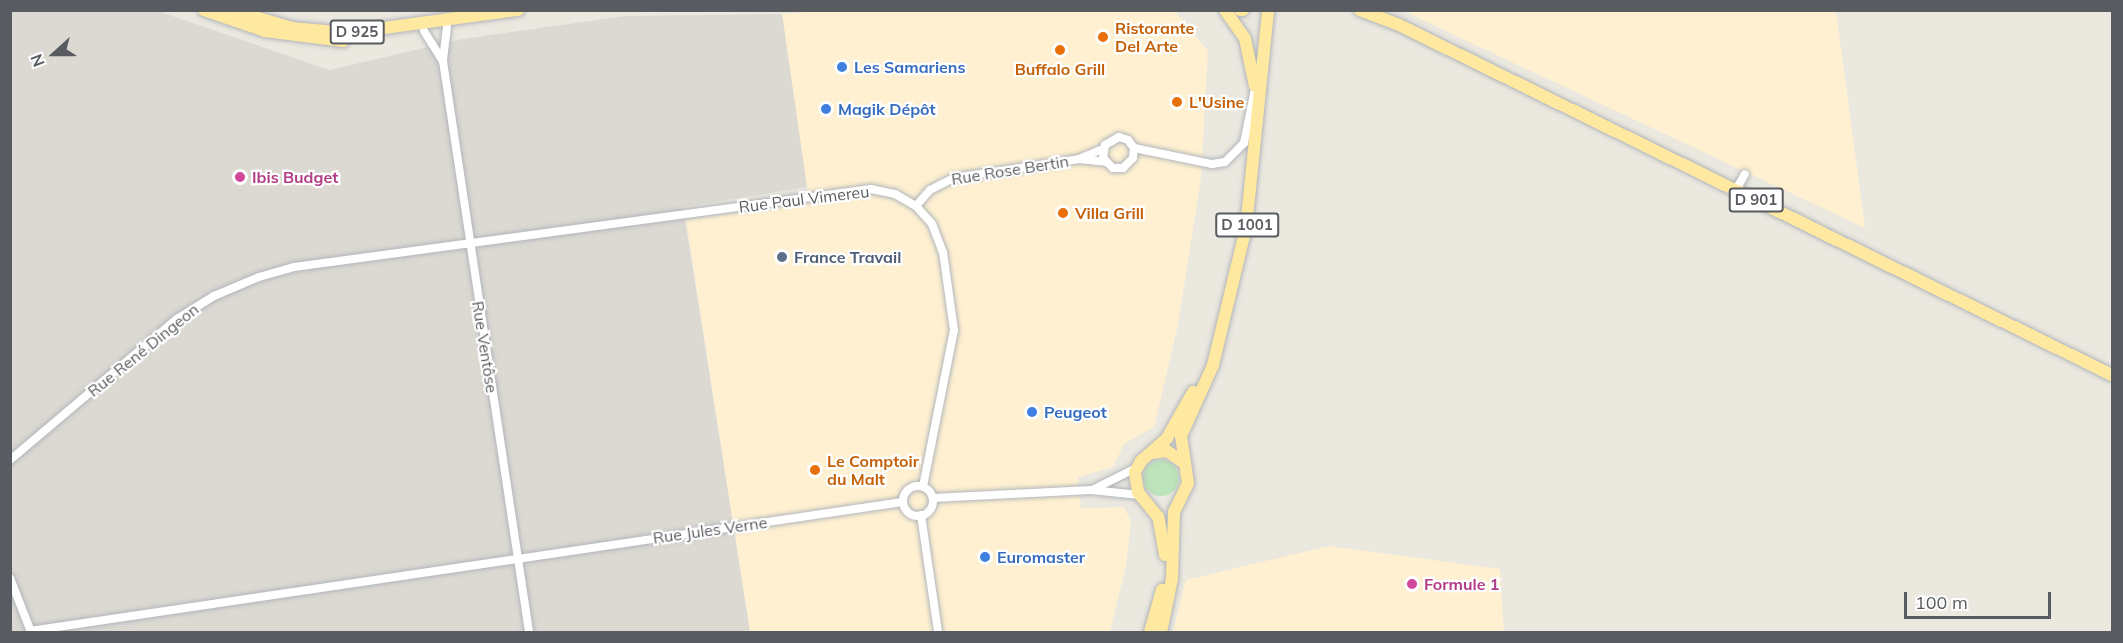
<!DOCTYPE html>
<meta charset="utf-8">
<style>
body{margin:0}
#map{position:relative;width:2123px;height:643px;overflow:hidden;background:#ebe8df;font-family:Mulish,sans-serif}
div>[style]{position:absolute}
.commercial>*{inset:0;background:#fef0d1}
.industrial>*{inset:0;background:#dcd9d3}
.green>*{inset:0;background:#bde4ba}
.round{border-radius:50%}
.roads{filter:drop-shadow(0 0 2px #b2b6ba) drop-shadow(0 0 2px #b2b6ba)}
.street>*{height:8px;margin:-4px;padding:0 4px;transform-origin:4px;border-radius:4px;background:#fff}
.street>.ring{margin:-4px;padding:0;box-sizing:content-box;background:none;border:8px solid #fff;border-radius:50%}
.primary>*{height:12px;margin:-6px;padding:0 6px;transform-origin:6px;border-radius:6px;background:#ffe8a0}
.dots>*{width:16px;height:16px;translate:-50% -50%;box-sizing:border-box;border:3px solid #fff;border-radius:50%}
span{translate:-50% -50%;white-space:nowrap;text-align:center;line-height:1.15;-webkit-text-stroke:4.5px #fff;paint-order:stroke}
.shield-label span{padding:2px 4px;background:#fff;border:2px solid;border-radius:4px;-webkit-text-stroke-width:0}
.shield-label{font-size:15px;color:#585c60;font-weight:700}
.food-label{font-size:16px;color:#c56008;font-weight:700}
.left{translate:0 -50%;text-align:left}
.shop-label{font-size:16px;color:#366cbe;font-weight:700}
.street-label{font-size:16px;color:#585c60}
.hotel-label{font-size:16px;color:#b23c85;font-weight:700}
.service-label{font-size:16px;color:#4e5e75;font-weight:700}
.frame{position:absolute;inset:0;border:12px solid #585c60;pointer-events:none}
.north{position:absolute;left:24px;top:24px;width:60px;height:60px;-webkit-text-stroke:4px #fff;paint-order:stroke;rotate:249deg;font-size:16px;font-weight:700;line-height:24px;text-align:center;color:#585c60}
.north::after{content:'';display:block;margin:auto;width:21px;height:27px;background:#585c60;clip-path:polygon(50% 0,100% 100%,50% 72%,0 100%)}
.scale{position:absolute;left:1904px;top:592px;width:147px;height:27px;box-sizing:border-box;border:3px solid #585c60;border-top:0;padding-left:8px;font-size:18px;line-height:21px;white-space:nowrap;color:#585c60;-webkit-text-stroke:4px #fff;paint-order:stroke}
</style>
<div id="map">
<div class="commercial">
<div style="clip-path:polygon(833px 10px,1175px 11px,1208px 51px,1201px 178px,1178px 325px,1154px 427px,1124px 444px,1113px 467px,1078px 477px,1081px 508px,1124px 507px,1131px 522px,1126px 566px,1110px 632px,750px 632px,686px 220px,809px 202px,782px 14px)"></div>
<div style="clip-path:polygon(1406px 11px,1836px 11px,1865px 228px,1414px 16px)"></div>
<div style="clip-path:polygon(1329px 546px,1500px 569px,1504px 632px,1173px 632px,1186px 580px)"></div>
</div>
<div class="industrial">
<div style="clip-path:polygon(10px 11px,158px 11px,329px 70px,463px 39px,625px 16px,782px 14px,807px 187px,683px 207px,750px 632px,11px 632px)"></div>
</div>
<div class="green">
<div class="round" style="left:1143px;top:460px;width:36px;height:36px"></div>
</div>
<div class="roads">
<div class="street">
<div style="left:447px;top:27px;width:34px;rotate:97deg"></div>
<div style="left:443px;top:61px;width:577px;rotate:81.43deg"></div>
<div style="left:424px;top:31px;width:36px;rotate:58deg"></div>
<div style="left:1134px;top:148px;width:10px;rotate:96deg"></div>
<div style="left:1133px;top:158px;width:14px;rotate:135deg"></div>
<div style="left:1123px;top:168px;width:10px;rotate:180deg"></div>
<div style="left:1113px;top:168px;width:14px;rotate:-135deg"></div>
<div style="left:1103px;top:158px;width:13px;rotate:-81deg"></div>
<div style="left:1105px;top:145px;width:16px;rotate:-30deg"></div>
<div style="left:1119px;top:137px;width:9px;rotate:18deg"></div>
<div style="left:1128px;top:140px;width:10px;rotate:53deg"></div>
<div style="left:1134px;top:148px;width:80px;rotate:11.6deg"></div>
<div style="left:1212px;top:164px;width:13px;rotate:-9deg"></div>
<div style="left:1225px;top:162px;width:27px;rotate:-45deg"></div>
<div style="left:1244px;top:143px;width:55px;rotate:-78.5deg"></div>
<div style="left:1079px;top:159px;width:26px;rotate:-23deg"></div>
<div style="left:1736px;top:190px;width:18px;rotate:-61deg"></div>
<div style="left:916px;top:206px;width:21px;rotate:-49deg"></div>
<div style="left:930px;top:190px;width:27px;rotate:-27deg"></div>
<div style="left:954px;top:178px;width:126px;rotate:-8.6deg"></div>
<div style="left:1079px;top:159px;width:27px;rotate:6deg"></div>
<div style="left:10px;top:460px;width:219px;rotate:-40.2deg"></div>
<div style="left:177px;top:319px;width:44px;rotate:-31.9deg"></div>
<div style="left:214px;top:296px;width:49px;rotate:-22.9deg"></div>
<div style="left:259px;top:277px;width:36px;rotate:-16deg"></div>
<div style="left:294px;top:267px;width:582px;rotate:-7.7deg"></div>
<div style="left:871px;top:189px;width:25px;rotate:12deg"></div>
<div style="left:895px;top:194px;width:24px;rotate:30deg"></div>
<div style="left:916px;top:206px;width:24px;rotate:48deg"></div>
<div style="left:932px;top:224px;width:30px;rotate:69deg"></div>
<div style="left:943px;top:252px;width:79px;rotate:82deg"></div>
<div style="left:954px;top:330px;width:159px;rotate:101.2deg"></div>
<div class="ring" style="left:903px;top:486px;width:22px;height:22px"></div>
<div style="left:1094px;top:489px;width:47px;rotate:-26.6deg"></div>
<div style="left:933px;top:498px;width:158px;rotate:-2.9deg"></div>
<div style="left:1091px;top:490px;width:49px;rotate:5.8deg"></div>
<div style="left:921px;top:515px;width:118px;rotate:81.7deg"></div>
<div style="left:10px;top:578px;width:58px;rotate:68.7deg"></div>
<div style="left:30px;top:631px;width:882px;rotate:-8.41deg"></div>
</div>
<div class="primary">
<div style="left:204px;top:10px;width:65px;rotate:19deg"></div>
<div style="left:265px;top:31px;width:79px;rotate:7.3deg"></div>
<div style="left:231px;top:10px;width:64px;rotate:16.4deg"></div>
<div style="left:292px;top:28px;width:55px;rotate:5.2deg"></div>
<div style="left:347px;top:33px;width:173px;rotate:-7.7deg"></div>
<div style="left:1225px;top:10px;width:35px;rotate:55deg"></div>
<div style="left:1245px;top:39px;width:48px;rotate:78deg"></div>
<div style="left:1240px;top:10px;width:3px"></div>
<div style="left:1360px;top:10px;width:42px;rotate:21deg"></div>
<div style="left:1399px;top:25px;width:794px;rotate:26.15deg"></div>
<div style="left:1151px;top:453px;width:16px;rotate:-7deg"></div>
<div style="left:1167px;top:451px;width:21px;rotate:35deg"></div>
<div style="left:1165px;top:555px;width:39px;rotate:-100deg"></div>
<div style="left:1158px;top:517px;width:32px;rotate:-129deg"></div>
<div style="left:1138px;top:492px;width:20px;rotate:-99deg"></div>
<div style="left:1135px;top:472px;width:13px;rotate:-61deg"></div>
<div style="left:1141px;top:461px;width:35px;rotate:-41deg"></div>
<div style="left:1167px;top:438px;width:53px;rotate:-60.5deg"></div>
<div style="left:1150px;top:632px;width:44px;rotate:-74.1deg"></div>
<div style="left:1161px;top:632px;width:54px;rotate:-78.3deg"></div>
<div style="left:1172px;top:579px;width:67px;rotate:-88.3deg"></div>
<div style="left:1174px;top:512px;width:32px;rotate:-64deg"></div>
<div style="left:1188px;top:483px;width:48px;rotate:-98.5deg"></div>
<div style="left:1181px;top:436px;width:78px;rotate:-65.7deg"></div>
<div style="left:1213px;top:365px;width:141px;rotate:-76.5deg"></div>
<div style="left:1246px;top:228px;width:219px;rotate:-84.2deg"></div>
</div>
</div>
<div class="dots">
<div style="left:1103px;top:37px;background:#e8710a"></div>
<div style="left:1060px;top:50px;background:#e8710a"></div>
<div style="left:842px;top:67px;background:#3f7fe0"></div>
<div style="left:1177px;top:102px;background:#e8710a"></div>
<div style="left:826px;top:109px;background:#3f7fe0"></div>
<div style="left:240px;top:177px;background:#d1479c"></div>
<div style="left:1063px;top:213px;background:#e8710a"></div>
<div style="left:782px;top:257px;background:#5c6f8a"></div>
<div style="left:1032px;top:412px;background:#3f7fe0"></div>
<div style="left:815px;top:470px;background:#e8710a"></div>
<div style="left:985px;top:557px;background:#3f7fe0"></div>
<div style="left:1412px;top:584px;background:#d1479c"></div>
</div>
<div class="shield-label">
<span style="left:357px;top:32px">D 925</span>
<span style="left:1756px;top:200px">D 901</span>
<span style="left:1247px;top:225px">D 1001</span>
</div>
<div class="food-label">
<span class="left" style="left:1115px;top:37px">Ristorante<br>Del Arte</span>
<span style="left:1060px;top:69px">Buffalo Grill</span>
<span class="left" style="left:1189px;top:102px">L'Usine</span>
<span class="left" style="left:1075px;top:213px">Villa Grill</span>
<span class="left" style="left:827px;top:470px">Le Comptoir<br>du Malt</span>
</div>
<div class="shop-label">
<span class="left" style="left:854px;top:67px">Les Samariens</span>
<span class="left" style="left:838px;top:109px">Magik Dépôt</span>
<span class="left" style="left:1044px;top:412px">Peugeot</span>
<span class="left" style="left:997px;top:557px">Euromaster</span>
</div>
<div class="street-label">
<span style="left:1010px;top:170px;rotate:-9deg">Rue Rose Bertin</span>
<span style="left:804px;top:199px;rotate:-7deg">Rue Paul Vimereu</span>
<span style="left:485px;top:347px;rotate:81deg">Rue Ventôse</span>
<span style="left:143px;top:350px;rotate:-39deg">Rue René Dingeon</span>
<span style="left:710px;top:530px;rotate:-8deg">Rue Jules Verne</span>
</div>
<div class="hotel-label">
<span class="left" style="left:252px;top:177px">Ibis Budget</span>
<span class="left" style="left:1424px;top:584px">Formule 1</span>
</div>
<div class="service-label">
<span class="left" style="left:794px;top:257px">France Travail</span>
</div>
<div class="frame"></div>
<div class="north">N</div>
<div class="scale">100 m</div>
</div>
